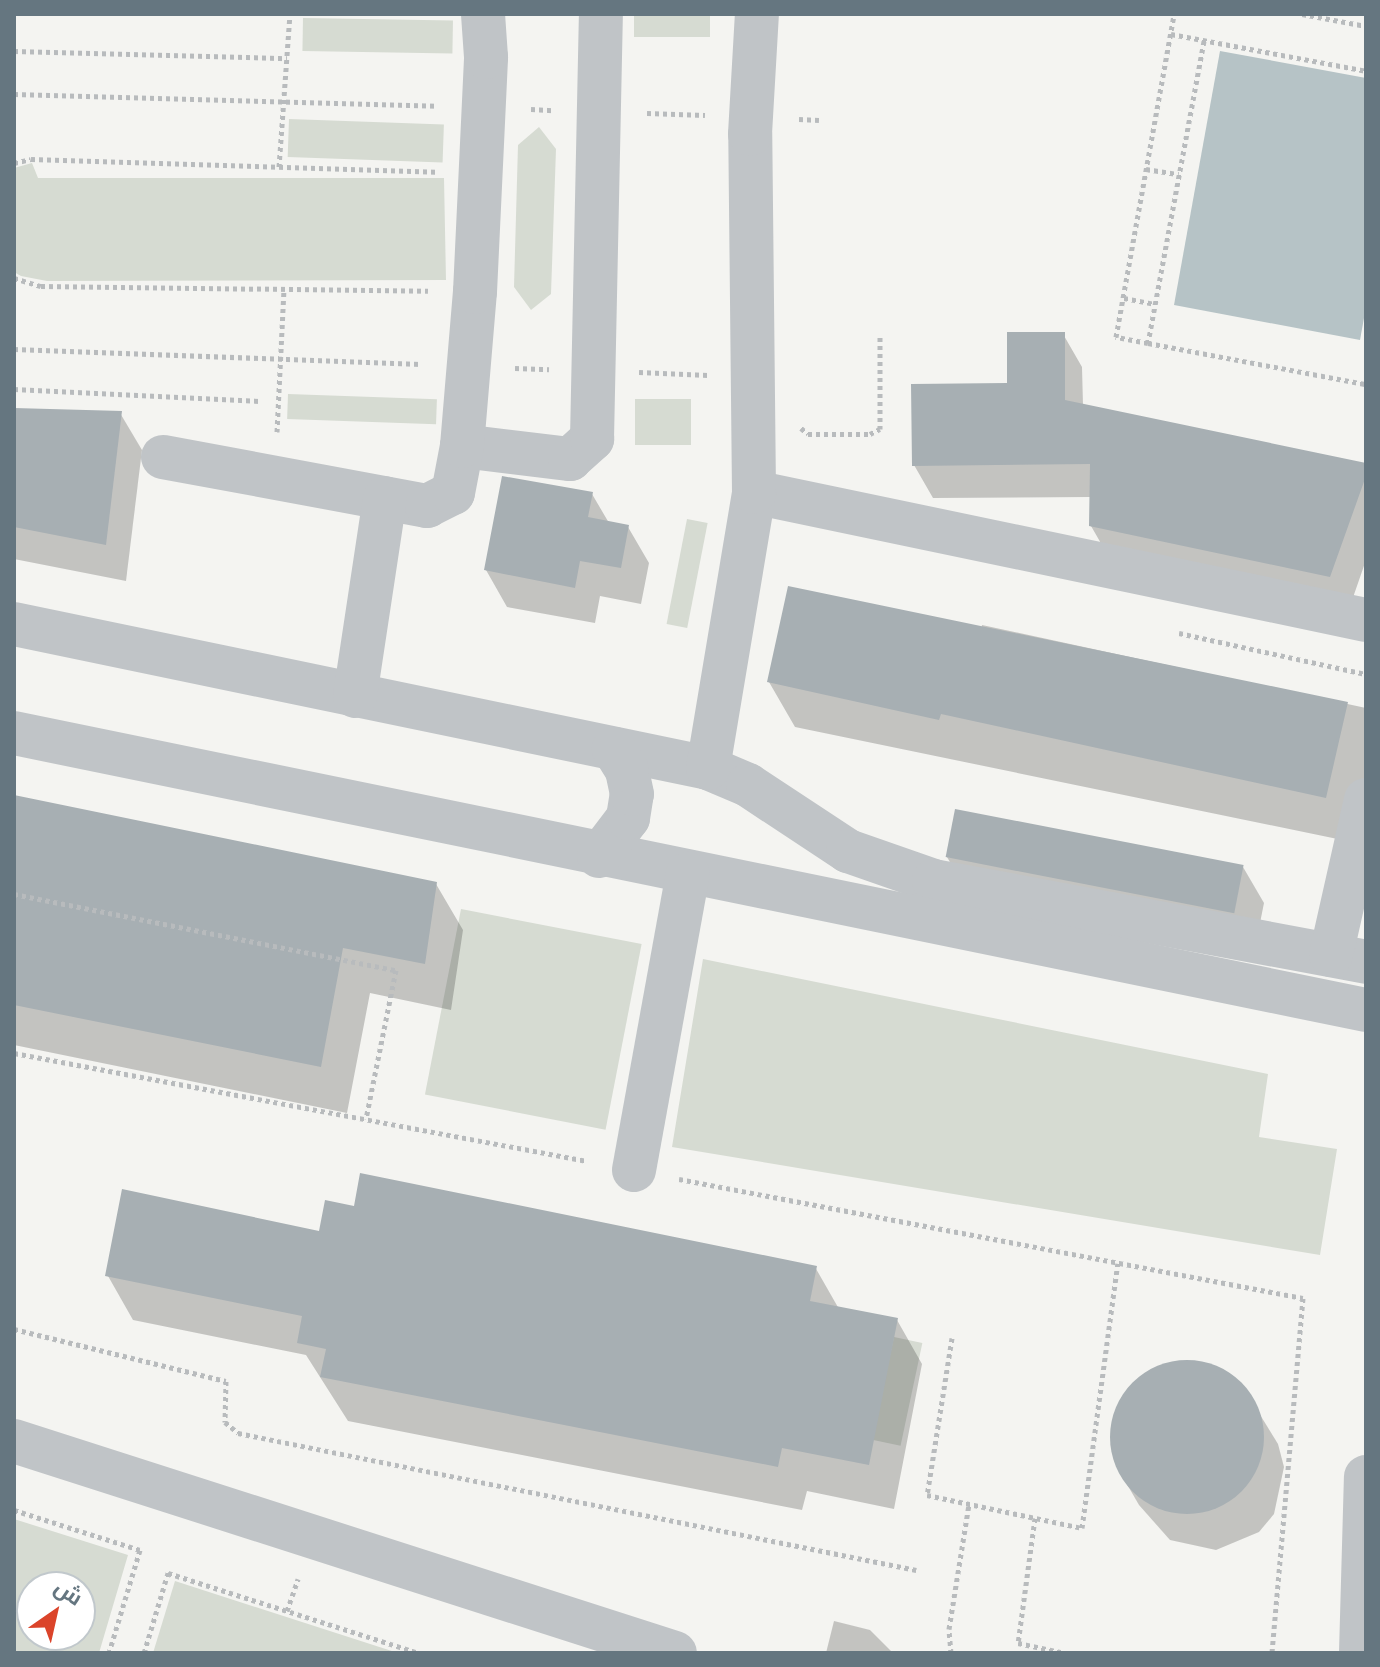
<!DOCTYPE html>
<meta charset="utf-8">
<style>
body{margin:0}
#map{position:relative;width:1380px;height:1667px;overflow:hidden;background:#f4f4f1;font-family:Roboto,Cairo,sans-serif}
div>[style]{position:absolute}
.green>*{inset:0;background:#d6dbd2;transform-origin:0 0}
.water>*{inset:0;background:#b6c3c6}
.shadow>*{inset:0;background:#0003}
.building>*{inset:0;background:#a7afb3;transform-origin:0 0}
.round{border-radius:50%}
.path>*{height:5px;margin-top:-2.5px;transform-origin:0;background:repeating-linear-gradient(90deg,#b8bbbd 0 4px,transparent 0 8px)}
.minor>*{height:44px;margin:-22px;padding:0 22px;transform-origin:22px;border-radius:22px;background:#c0c4c7}
span{translate:-50% -50%;white-space:nowrap;text-align:center;line-height:1.15;-webkit-text-stroke:8px #fff;paint-order:stroke}
.frame{position:absolute;inset:0;border:16px solid #657680;pointer-events:none}
.north{position:absolute;left:16px;top:1571px;width:80px;height:80px;box-sizing:border-box;background:#fff;border:2px solid #c1c8cc;border-radius:50%;rotate:34deg;font-size:22px;font-weight:700;line-height:32px;text-align:center;color:#657680}
.north::after{content:'';display:block;margin:auto;width:28px;height:36px;background:#db442a;clip-path:polygon(50% 0,100% 100%,50% 72%,0 100%)}
</style>
<div id="map">
<div class="green">
<div style="left:634px;top:14px;width:76px;height:23px"></div>
<div style="left:303px;top:18px;width:150px;height:33px;rotate:1deg"></div>
<div style="left:289px;top:119px;width:155px;height:38px;rotate:2deg"></div>
<div style="clip-path:polygon(539px 127px,556px 149px,551px 294px,531px 310px,514px 287px,518px 145px)"></div>
<div style="clip-path:polygon(32px 163px,38px 178px,444px 178px,446px 280px,47px 281px,21px 276px,14px 272px,14px 168px)"></div>
<div style="left:288px;top:394px;width:149px;height:25px;rotate:2deg"></div>
<div style="left:635px;top:399px;width:56px;height:46px"></div>
<div style="left:687px;top:519px;width:21px;height:107px;rotate:11deg"></div>
<div style="left:461px;top:909px;width:184px;height:189px;rotate:11deg"></div>
<div style="clip-path:polygon(703px 959px,1268px 1074px,1259px 1137px,1337px 1149px,1320px 1255px,672px 1147px)"></div>
<div style="left:894px;top:1337px;width:29px;height:105px;rotate:12deg"></div>
<div style="clip-path:polygon(evenodd,14px 1519px,128px 1555px,99px 1653px,14px 1653px,14px 1519px,32px 1587px,80px 1587px,80px 1635px,32px 1635px,32px 1587px)"></div>
<div style="clip-path:polygon(175px 1581px,398px 1653px,153px 1653px)"></div>
</div>
<div class="water">
<div style="clip-path:polygon(1220px 51px,1366px 78px,1366px 307px,1360px 340px,1174px 305px)"></div>
</div>
<div class="shadow">
<div style="clip-path:polygon(1063px 334px,1082px 367px,1083px 405px,1366px 465px,1366px 560px,1349px 609px,1110px 559px,1091px 526px,1091px 497px,933px 498px,914px 465px)"></div>
<div style="clip-path:polygon(14px 410px,120px 413px,142px 450px,126px 581px,14px 559px)"></div>
<div style="clip-path:polygon(592px 494px,609px 523px,628px 527px,649px 563px,641px 604px,600px 596px,595px 623px,507px 607px,486px 570px)"></div>
<div style="clip-path:polygon(982px 625px,1366px 708px,1366px 803px,1352px 842px,795px 727px,769px 682px,981px 631px)"></div>
<div style="clip-path:polygon(14px 798px,436px 884px,463px 930px,451px 1010px,370px 993px,347px 1113px,14px 1045px)"></div>
<div style="clip-path:polygon(947px 857px,1243px 867px,1264px 903px,1255px 948px,968px 893px)"></div>
<div style="clip-path:polygon(320px 1234px,815px 1267px,839px 1309px,897px 1320px,922px 1364px,894px 1509px,807px 1491px,802px 1510px,348px 1421px,306px 1355px,133px 1320px,108px 1276px)"></div>
<div style="clip-path:polygon(1202px 1363px,1243px 1387px,1278px 1444px,1284px 1467px,1274px 1514px,1259px 1532px,1216px 1550px,1170px 1540px,1139px 1505px,1117px 1467px,1111px 1444px,1121px 1398px,1156px 1367px)"></div>
<div style="clip-path:polygon(834px 1621px,870px 1630px,893px 1653px,826px 1653px)"></div>
</div>
<div class="building">
<div style="clip-path:polygon(1007px 332px,1065px 332px,1065px 400px,1366px 463px,1366px 476px,1330px 577px,1089px 526px,1090px 464px,912px 466px,911px 384px,1007px 383px)"></div>
<div style="clip-path:polygon(14px 408px,122px 411px,106px 545px,14px 527px)"></div>
<div style="clip-path:polygon(502px 476px,593px 492px,588px 517px,629px 525px,621px 568px,580px 561px,575px 588px,484px 570px)"></div>
<div style="clip-path:polygon(788px 586px,1348px 702px,1326px 798px,941px 714px,939px 720px,767px 682px)"></div>
<div style="clip-path:polygon(14px 795px,437px 882px,425px 964px,343px 948px,321px 1067px,14px 1005px)"></div>
<div style="left:955px;top:809px;width:294px;height:49px;rotate:11deg"></div>
<div style="clip-path:polygon(360px 1173px,817px 1266px,810px 1301px,898px 1318px,869px 1465px,782px 1448px,778px 1467px,320px 1377px,326px 1349px,297px 1343px,302px 1316px,105px 1276px,122px 1189px,319px 1231px,325px 1200px,354px 1206px)"></div>
<div class="round" style="left:1110px;top:1360px;width:154px;height:154px"></div>
</div>
<div class="path">
<div style="left:1302px;top:14px;width:65px;rotate:10.6deg"></div>
<div style="left:1171px;top:34px;width:198px;rotate:10.7deg"></div>
<div style="left:1204px;top:41px;width:307px;rotate:100.5deg"></div>
<div style="left:1148px;top:343px;width:222px;rotate:10.7deg"></div>
<div style="left:14px;top:51px;width:273px;rotate:1.5deg"></div>
<div style="left:14px;top:94px;width:423px;rotate:1.6deg"></div>
<div style="left:531px;top:109px;width:22px;rotate:3deg"></div>
<div style="left:647px;top:113px;width:58px;rotate:2deg"></div>
<div style="left:799px;top:119px;width:20px;rotate:3deg"></div>
<div style="left:14px;top:163px;width:17px;rotate:-13deg"></div>
<div style="left:31px;top:159px;width:405px;rotate:1.8deg"></div>
<div style="left:279px;top:167px;width:153px;rotate:-85.9deg"></div>
<div style="left:1146px;top:169px;width:33px;rotate:9deg"></div>
<div style="left:14px;top:278px;width:28px;rotate:17deg"></div>
<div style="left:41px;top:286px;width:387px;rotate:0.7deg"></div>
<div style="left:1124px;top:298px;width:31px;rotate:11deg"></div>
<div style="left:1148px;top:343px;width:33px;rotate:-169deg"></div>
<div style="left:1116px;top:337px;width:328px;rotate:-79.8deg"></div>
<div style="left:14px;top:349px;width:407px;rotate:2.1deg"></div>
<div style="left:515px;top:368px;width:34px;rotate:2deg"></div>
<div style="left:639px;top:372px;width:69px;rotate:2.5deg"></div>
<div style="left:14px;top:389px;width:246px;rotate:2.8deg"></div>
<div style="left:801px;top:428px;width:9px;rotate:41deg"></div>
<div style="left:808px;top:434px;width:62px"></div>
<div style="left:870px;top:434px;width:11px;rotate:-27deg"></div>
<div style="left:880px;top:429px;width:92px;rotate:-90deg"></div>
<div style="left:277px;top:432px;width:143px;rotate:-87.2deg"></div>
<div style="left:1179px;top:633px;width:191px;rotate:12.4deg"></div>
<div style="left:14px;top:894px;width:389px;rotate:11.3deg"></div>
<div style="left:396px;top:970px;width:152px;rotate:101.4deg"></div>
<div style="left:14px;top:1053px;width:583px;rotate:10.67deg"></div>
<div style="left:679px;top:1179px;width:635px;rotate:10.8deg"></div>
<div style="left:1303px;top:1298px;width:356px;rotate:95deg"></div>
<div style="left:14px;top:1329px;width:218px;rotate:13.8deg"></div>
<div style="left:226px;top:1381px;width:41px;rotate:91.4deg"></div>
<div style="left:225px;top:1422px;width:17px;rotate:40deg"></div>
<div style="left:238px;top:1433px;width:692px;rotate:11.42deg"></div>
<div style="left:952px;top:1338px;width:159px;rotate:99deg"></div>
<div style="left:927px;top:1495px;width:158px;rotate:12deg"></div>
<div style="left:1082px;top:1528px;width:267px;rotate:-82.3deg"></div>
<div style="left:14px;top:1510px;width:132px;rotate:17.6deg"></div>
<div style="left:140px;top:1550px;width:108px;rotate:106.8deg"></div>
<div style="left:1035px;top:1518px;width:126px;rotate:97.7deg"></div>
<div style="left:1018px;top:1643px;width:48px;rotate:12deg"></div>
<div style="left:287px;top:1611px;width:34px;rotate:-71deg"></div>
<div style="left:144px;top:1653px;width:84px;rotate:-73.3deg"></div>
<div style="left:168px;top:1573px;width:262px;rotate:17.7deg"></div>
<div style="left:951px;top:1653px;width:24px;rotate:-95deg"></div>
<div style="left:949px;top:1629px;width:127px;rotate:-80.9deg"></div>
</div>
<div class="minor">
<div style="left:462px;top:446px;width:109px;rotate:6.9deg"></div>
<div style="left:570px;top:459px;width:30px;rotate:-42deg"></div>
<div style="left:592px;top:439px;width:425px;rotate:-88.8deg"></div>
<div style="left:163px;top:457px;width:269px;rotate:10.5deg"></div>
<div style="left:427px;top:506px;width:29px;rotate:-27deg"></div>
<div style="left:453px;top:493px;width:48px;rotate:-79.2deg"></div>
<div style="left:462px;top:446px;width:155px;rotate:-85.2deg"></div>
<div style="left:475px;top:292px;width:235px;rotate:-87.3deg"></div>
<div style="left:486px;top:57px;width:43px;rotate:-94deg"></div>
<div style="left:754px;top:492px;width:625px;rotate:11.81deg"></div>
<div style="left:14px;top:624px;width:709px;rotate:11.72deg"></div>
<div style="left:708px;top:768px;width:43px;rotate:23deg"></div>
<div style="left:748px;top:785px;width:120px;rotate:33.4deg"></div>
<div style="left:848px;top:851px;width:91px;rotate:19.2deg"></div>
<div style="left:934px;top:881px;width:440px;rotate:10.6deg"></div>
<div style="left:355px;top:696px;width:200px;rotate:-81.4deg"></div>
<div style="left:14px;top:733px;width:1380px;rotate:11.58deg"></div>
<div style="left:708px;top:768px;width:280px;rotate:-80.5deg"></div>
<div style="left:754px;top:492px;width:358px;rotate:-90.6deg"></div>
<div style="left:750px;top:134px;width:120px;rotate:-86.7deg"></div>
<div style="left:599px;top:856px;width:48px;rotate:-52.7deg"></div>
<div style="left:628px;top:818px;width:24px;rotate:-81deg"></div>
<div style="left:632px;top:794px;width:25px;rotate:-102deg"></div>
<div style="left:627px;top:770px;width:25px;rotate:-122deg"></div>
<div style="left:1331px;top:955px;width:159px;rotate:-77.3deg"></div>
<div style="left:634px;top:1170px;width:301px;rotate:-79.7deg"></div>
<div style="left:14px;top:1441px;width:694px;rotate:17.78deg"></div>
<div style="left:1361px;top:1653px;width:176px;rotate:-88.4deg"></div>
</div>
<div class="frame"></div>
<div class="north">ش</div>
</div>
